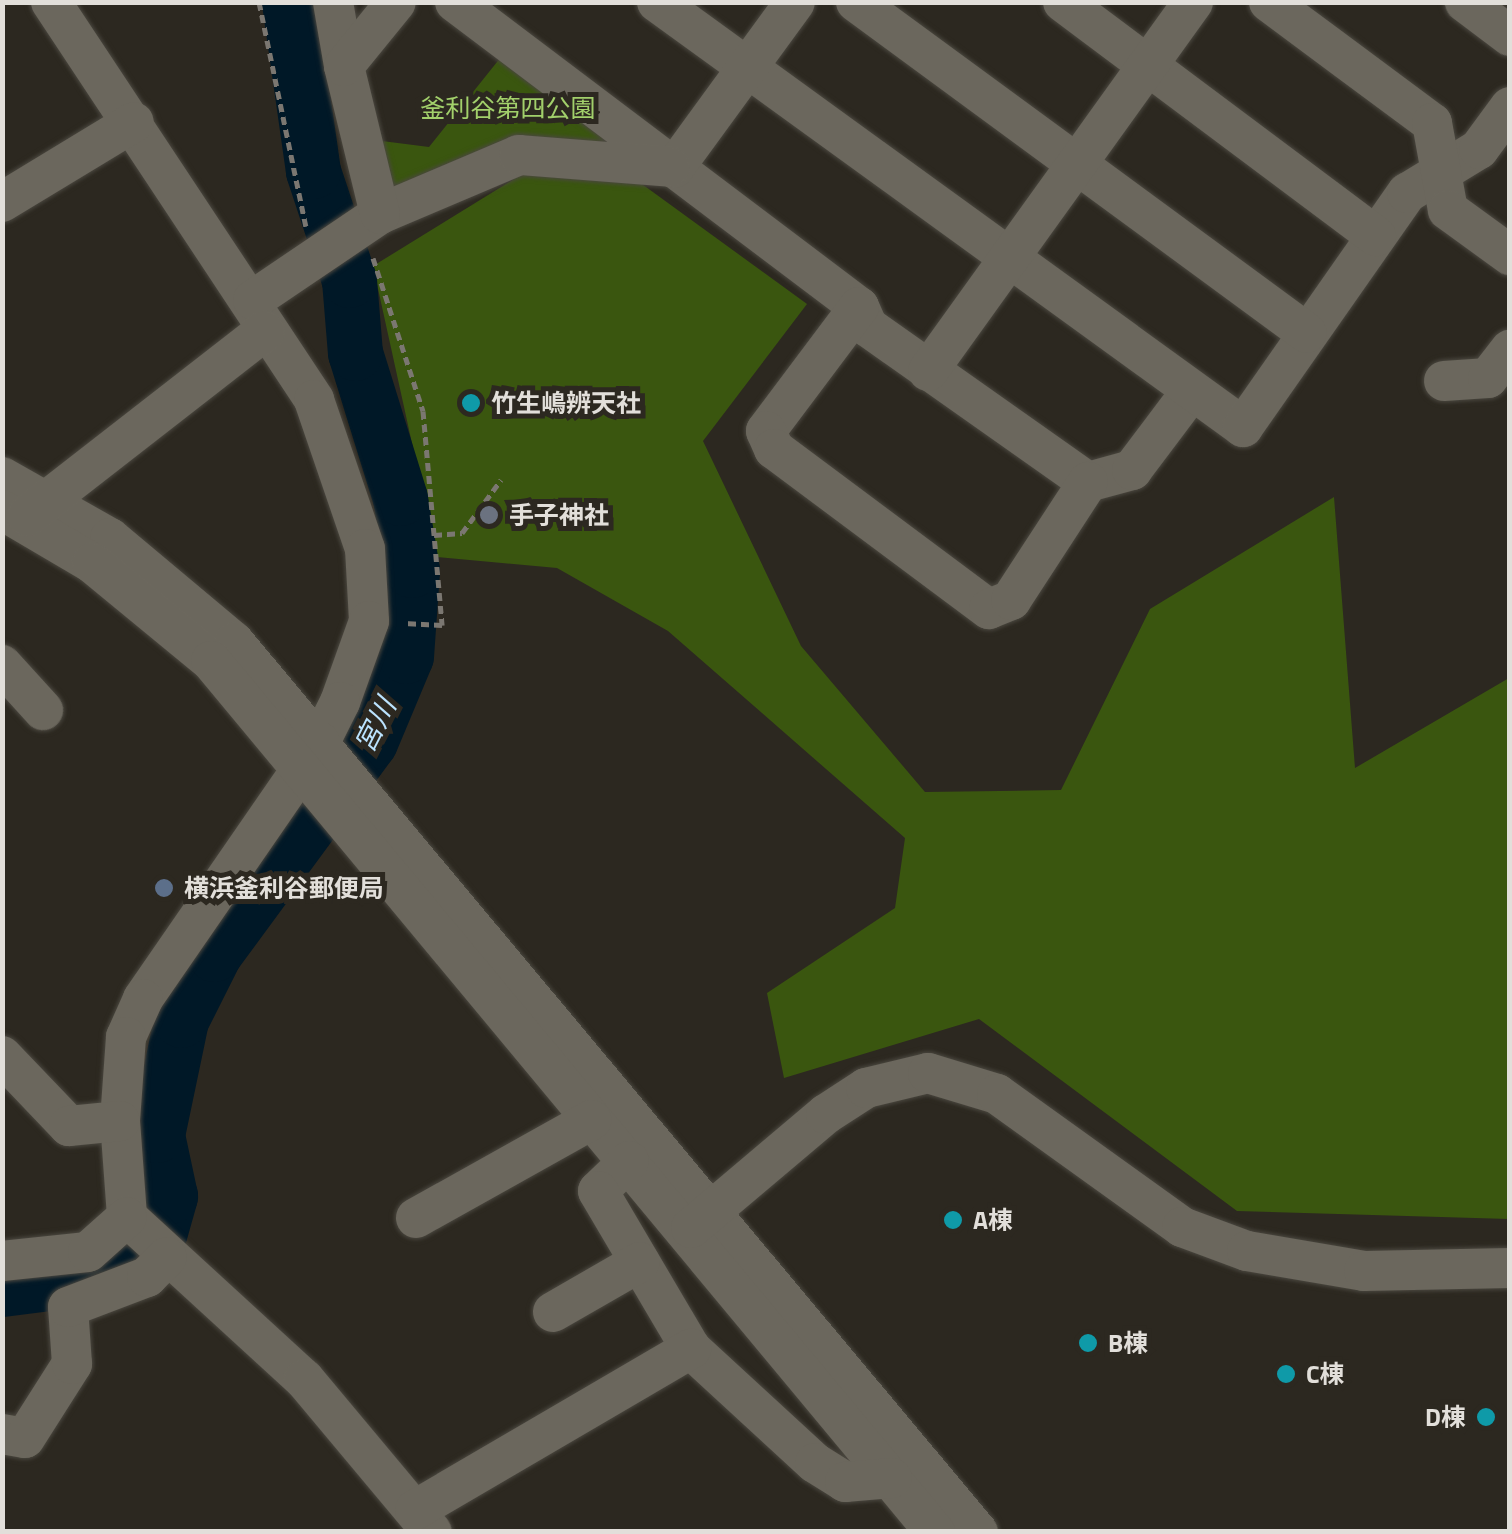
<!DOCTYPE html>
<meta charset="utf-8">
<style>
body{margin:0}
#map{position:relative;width:1512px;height:1534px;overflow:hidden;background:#2c2820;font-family:"Titillium Web","Noto Sans JP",sans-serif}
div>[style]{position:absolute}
.green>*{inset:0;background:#3a560f}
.river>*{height:55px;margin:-27.5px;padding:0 27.5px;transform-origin:27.5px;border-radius:27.5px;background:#001827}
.path>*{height:5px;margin-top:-2.5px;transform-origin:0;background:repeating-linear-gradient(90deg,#7b7771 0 8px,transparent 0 13px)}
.roads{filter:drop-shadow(0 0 2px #4a473f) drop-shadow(0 0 2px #4a473f)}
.minor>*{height:40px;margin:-20px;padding:0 20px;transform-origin:20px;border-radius:20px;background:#6b675d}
.dots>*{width:28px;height:28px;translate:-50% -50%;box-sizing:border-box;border:5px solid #2c2820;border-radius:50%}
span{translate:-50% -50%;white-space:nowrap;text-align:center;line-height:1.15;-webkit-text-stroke:10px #2c2820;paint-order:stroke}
.park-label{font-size:25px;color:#a2d06b}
.poi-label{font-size:25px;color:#e2dfda;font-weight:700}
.left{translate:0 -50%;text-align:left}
.right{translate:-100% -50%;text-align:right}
.water-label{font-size:28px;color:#bbe3fe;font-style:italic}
.frame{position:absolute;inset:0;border:5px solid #e2dfda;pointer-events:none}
</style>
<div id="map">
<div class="green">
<div style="clip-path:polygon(501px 57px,628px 148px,389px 199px,382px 141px,429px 147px)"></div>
<div style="clip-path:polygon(624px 171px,807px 304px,703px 441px,801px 646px,925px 792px,1061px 790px,1150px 609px,1334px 497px,1355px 768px,1509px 678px,1509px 1219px,1237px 1211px,979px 1019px,784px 1078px,767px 993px,895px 908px,905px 838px,668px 631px,557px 568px,437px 557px,373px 266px,524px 173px)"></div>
</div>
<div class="river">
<div style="left:2px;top:1289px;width:79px;rotate:-7.3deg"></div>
<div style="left:80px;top:1279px;width:46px;rotate:-19.2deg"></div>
<div style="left:123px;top:1264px;width:46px;rotate:-38.9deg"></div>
<div style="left:159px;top:1235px;width:41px;rotate:-74.2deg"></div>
<div style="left:170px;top:1196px;width:62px;rotate:-102deg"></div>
<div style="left:157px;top:1135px;width:117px;rotate:-78.2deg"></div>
<div style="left:181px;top:1020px;width:74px;rotate:-63.4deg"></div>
<div style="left:214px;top:954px;width:263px;rotate:-53.7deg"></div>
<div style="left:370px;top:742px;width:93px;rotate:-67.3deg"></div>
<div style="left:406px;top:656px;width:86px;rotate:-86deg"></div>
<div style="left:412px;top:570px;width:73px;rotate:-99.5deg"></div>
<div style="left:400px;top:498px;width:152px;rotate:-107.2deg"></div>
<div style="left:355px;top:353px;width:73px;rotate:-94.7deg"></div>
<div style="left:349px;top:280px;width:115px;rotate:-108.3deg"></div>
<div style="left:313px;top:171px;width:171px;rotate:-98.1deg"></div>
</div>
<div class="path">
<div style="left:259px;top:2px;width:229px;rotate:78.2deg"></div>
<div style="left:373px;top:258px;width:161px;rotate:71.9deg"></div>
<div style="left:423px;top:411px;width:215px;rotate:84.9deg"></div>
<div style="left:442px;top:625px;width:38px;rotate:-177deg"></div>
<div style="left:434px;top:535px;width:28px;rotate:-4deg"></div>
<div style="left:462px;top:533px;width:66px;rotate:-53.7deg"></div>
</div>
<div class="roads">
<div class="minor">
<div style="left:51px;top:2px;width:477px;rotate:56.5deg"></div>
<div style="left:314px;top:400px;width:157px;rotate:71.1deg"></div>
<div style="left:365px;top:549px;width:72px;rotate:86.8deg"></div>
<div style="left:369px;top:621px;width:86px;rotate:109.7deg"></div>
<div style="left:340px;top:702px;width:45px;rotate:116.6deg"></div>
<div style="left:320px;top:742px;width:312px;rotate:124.6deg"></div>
<div style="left:143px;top:999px;width:42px;rotate:114.1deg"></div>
<div style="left:126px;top:1037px;width:84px;rotate:94.1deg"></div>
<div style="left:120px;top:1121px;width:96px;rotate:85.8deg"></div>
<div style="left:127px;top:1217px;width:240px;rotate:42.5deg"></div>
<div style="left:304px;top:1379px;width:199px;rotate:50.1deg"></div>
<div style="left:333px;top:2px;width:65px;rotate:80.2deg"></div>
<div style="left:455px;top:2px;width:506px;rotate:37.05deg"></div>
<div style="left:859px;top:307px;width:22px;rotate:66deg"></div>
<div style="left:868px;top:327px;width:269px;rotate:35.2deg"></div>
<div style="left:1088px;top:482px;width:46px;rotate:-15.3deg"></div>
<div style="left:1132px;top:470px;width:96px;rotate:-53deg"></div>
<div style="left:657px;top:2px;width:724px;rotate:35.95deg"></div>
<div style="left:1243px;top:427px;width:286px;rotate:-55deg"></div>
<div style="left:1407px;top:193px;width:84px;rotate:-31.4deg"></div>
<div style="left:1479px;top:149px;width:52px;rotate:-53.6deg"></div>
<div style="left:856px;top:2px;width:559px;rotate:36.28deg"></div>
<div style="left:1063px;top:2px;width:391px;rotate:36.8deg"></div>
<div style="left:1269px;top:2px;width:203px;rotate:36.6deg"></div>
<div style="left:1432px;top:123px;width:88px;rotate:79.6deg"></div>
<div style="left:1448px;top:210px;width:77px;rotate:36deg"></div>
<div style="left:1465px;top:2px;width:56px;rotate:37.1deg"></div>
<div style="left:674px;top:168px;width:205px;rotate:-53.9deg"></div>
<div style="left:2px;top:202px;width:154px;rotate:-31.2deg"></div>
<div style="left:380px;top:214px;width:151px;rotate:-23deg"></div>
<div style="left:519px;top:155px;width:151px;rotate:4.5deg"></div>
<div style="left:253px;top:300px;width:153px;rotate:-34.1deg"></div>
<div style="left:380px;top:214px;width:152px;rotate:-103.7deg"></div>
<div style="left:344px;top:66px;width:82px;rotate:-50.9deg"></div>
<div style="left:859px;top:307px;width:155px;rotate:126.9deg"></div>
<div style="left:766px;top:431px;width:20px;rotate:66deg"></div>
<div style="left:774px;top:449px;width:268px;rotate:36.7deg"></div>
<div style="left:989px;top:609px;width:24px;rotate:-22deg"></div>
<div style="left:1011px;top:600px;width:141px;rotate:-56.9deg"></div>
<div style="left:928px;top:371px;width:454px;rotate:-54.3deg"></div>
<div style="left:1444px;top:381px;width:44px;rotate:-3.9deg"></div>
<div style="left:1488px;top:378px;width:36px;rotate:-52deg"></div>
<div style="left:2px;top:477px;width:124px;rotate:29.5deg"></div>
<div style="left:110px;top:538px;width:162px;rotate:40deg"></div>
<div style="left:234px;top:642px;width:1160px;rotate:50.11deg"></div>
<div style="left:2px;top:510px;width:104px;rotate:30.5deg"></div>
<div style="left:92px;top:563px;width:154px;rotate:39.5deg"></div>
<div style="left:211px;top:661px;width:1133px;rotate:50.27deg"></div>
<div style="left:27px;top:516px;width:301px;rotate:-37.9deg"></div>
<div style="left:2px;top:665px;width:61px;rotate:47.7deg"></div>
<div style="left:2px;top:1056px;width:97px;rotate:46.3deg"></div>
<div style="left:69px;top:1126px;width:51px;rotate:-5.6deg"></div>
<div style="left:629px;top:1161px;width:43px;rotate:135.9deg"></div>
<div style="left:598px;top:1191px;width:183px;rotate:59.5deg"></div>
<div style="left:691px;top:1349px;width:168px;rotate:42.6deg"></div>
<div style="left:815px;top:1463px;width:36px;rotate:32deg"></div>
<div style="left:845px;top:1482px;width:47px;rotate:-4.9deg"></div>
<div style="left:416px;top:1218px;width:201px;rotate:-29.2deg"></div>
<div style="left:691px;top:1228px;width:177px;rotate:-40.2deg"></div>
<div style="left:826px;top:1114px;width:48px;rotate:-33deg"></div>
<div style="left:866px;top:1088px;width:64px;rotate:-13.6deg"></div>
<div style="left:928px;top:1073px;width:72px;rotate:16.9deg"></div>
<div style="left:997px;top:1094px;width:228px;rotate:35.7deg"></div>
<div style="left:1182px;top:1227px;width:69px;rotate:20.3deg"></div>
<div style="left:1247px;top:1251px;width:119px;rotate:9.7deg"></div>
<div style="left:1364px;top:1271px;width:146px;rotate:-1.2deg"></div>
<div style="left:2px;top:1261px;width:86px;rotate:-6deg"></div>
<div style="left:88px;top:1252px;width:52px;rotate:-41.9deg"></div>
<div style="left:553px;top:1312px;width:100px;rotate:-29.9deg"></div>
<div style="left:2px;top:1434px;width:23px;rotate:10deg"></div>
<div style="left:25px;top:1438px;width:88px;rotate:-57.6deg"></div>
<div style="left:72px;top:1364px;width:57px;rotate:-94deg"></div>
<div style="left:68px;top:1307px;width:85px;rotate:-20.8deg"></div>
<div style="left:147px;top:1277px;width:28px;rotate:-45deg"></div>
<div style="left:415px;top:1510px;width:320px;rotate:-30.3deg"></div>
</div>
</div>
<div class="dots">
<div style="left:471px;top:403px;background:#0f9aa8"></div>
<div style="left:489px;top:515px;background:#6b7280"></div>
<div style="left:164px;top:888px;background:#5c6f8a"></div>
<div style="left:953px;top:1220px;background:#0f9aa8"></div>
<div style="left:1088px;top:1343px;background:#0f9aa8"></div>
<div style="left:1286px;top:1374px;background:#0f9aa8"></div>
<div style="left:1486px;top:1417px;background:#0f9aa8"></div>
</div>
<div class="park-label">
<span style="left:508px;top:108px">釜利谷第四公園</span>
</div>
<div class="poi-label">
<span class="left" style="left:491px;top:403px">竹生嶋辨天社</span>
<span class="left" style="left:509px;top:515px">手子神社</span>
<span class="left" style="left:184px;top:888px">横浜釜利谷郵便局</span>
<span class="left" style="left:973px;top:1220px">A棟</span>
<span class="left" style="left:1108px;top:1343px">B棟</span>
<span class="left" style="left:1306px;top:1374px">C棟</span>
<span class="right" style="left:1466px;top:1417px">D棟</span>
</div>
<div class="water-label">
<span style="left:375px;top:725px;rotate:-63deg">宮川</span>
</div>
<div class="frame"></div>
</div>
